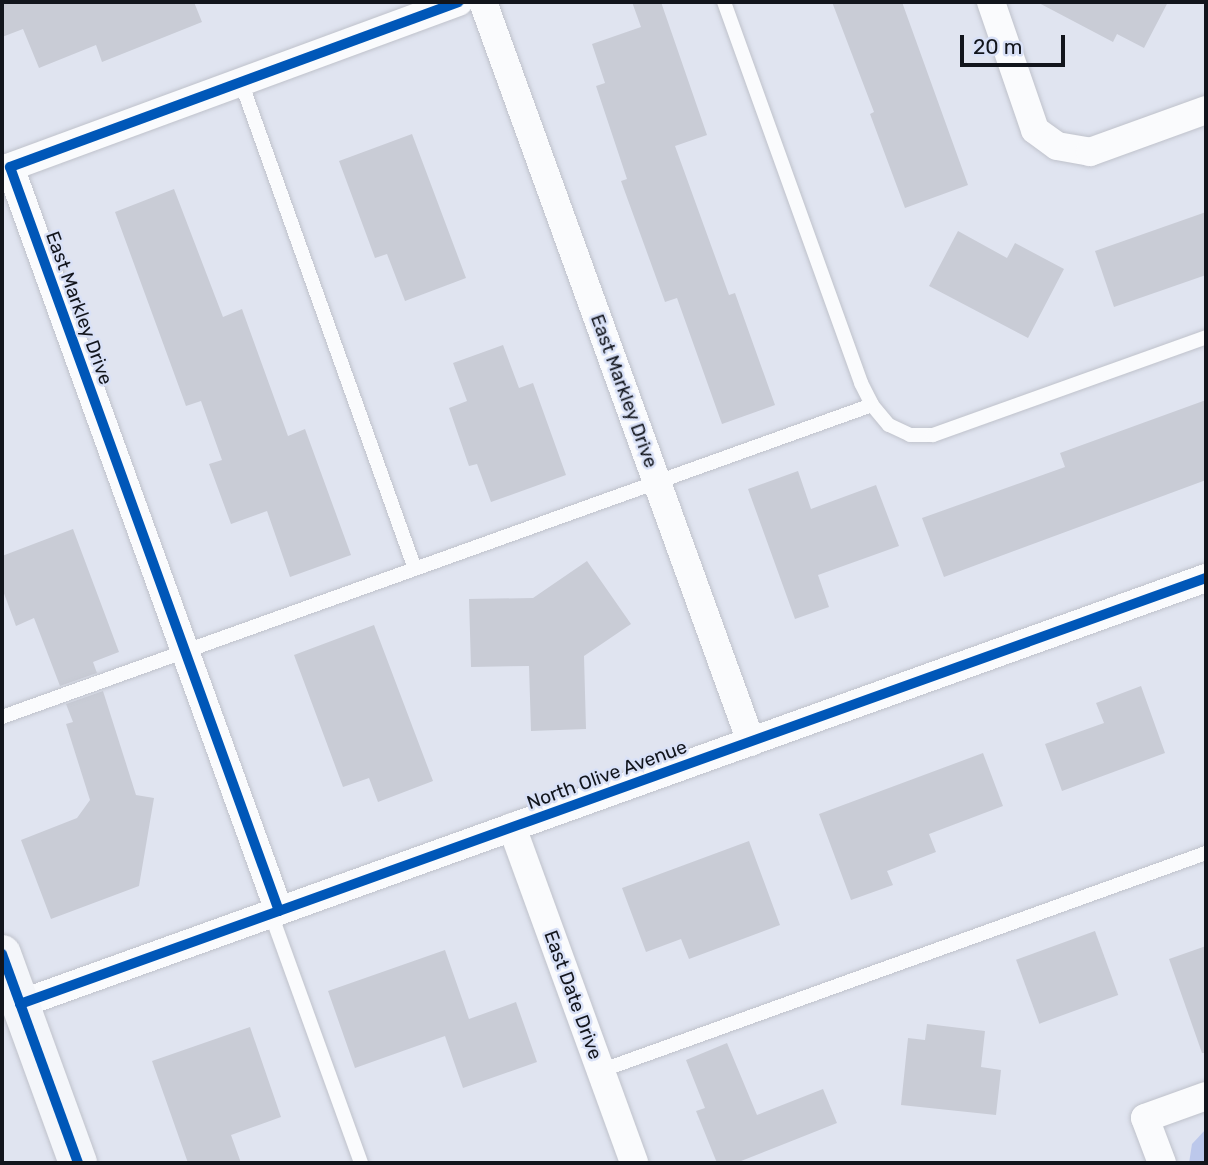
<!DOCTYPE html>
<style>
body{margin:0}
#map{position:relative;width:1208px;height:1165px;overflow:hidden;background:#e0e4f0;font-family:Rubik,sans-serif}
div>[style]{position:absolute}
.green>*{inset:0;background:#bcc8eb}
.building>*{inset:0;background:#c9ccd6;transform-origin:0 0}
.roads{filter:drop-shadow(0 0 2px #bfc2cb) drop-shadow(0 0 2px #bfc2cb)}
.lane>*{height:14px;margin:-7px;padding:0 7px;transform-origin:7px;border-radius:7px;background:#fafbfd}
.street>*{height:28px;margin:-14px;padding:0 14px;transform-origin:14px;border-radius:14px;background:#fafbfd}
.secondary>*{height:38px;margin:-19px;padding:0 19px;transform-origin:19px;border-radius:19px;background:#f4f6fa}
.cycleway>*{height:10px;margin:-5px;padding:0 5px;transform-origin:5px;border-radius:5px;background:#0057b8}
span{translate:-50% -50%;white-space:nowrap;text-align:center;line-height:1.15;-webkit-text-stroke:5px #d9e1f7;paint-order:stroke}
.street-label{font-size:19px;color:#12151c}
.frame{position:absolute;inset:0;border:4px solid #12151c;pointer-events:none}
.scale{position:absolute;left:960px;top:35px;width:105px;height:32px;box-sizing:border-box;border:4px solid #12151c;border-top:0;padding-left:9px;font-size:21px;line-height:24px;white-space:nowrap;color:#12151c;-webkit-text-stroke:5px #d9e1f7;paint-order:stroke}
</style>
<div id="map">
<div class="green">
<div style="clip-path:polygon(1206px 1129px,1206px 1163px,1189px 1163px,1192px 1144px)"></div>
</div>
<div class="building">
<div style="clip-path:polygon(2px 2px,194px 2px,202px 22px,102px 62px,96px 45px,39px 68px,23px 29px,2px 37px)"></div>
<div style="clip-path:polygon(632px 2px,661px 2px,707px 135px,675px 146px,729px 295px,735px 293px,775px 405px,722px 424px,677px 298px,665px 302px,621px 181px,627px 179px,596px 86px,605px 83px,592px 44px,641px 27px)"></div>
<div style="clip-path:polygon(832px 2px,902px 2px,968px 185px,905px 208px,870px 114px,874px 112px)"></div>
<div style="clip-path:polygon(1037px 2px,1168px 2px,1144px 48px,1117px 34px,1113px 42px)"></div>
<div style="clip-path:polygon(412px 134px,466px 278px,405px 301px,387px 254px,375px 258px,339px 161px)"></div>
<div style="clip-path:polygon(174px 189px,223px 317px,242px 309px,288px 436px,305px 429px,351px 555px,290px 577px,267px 511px,231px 524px,209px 464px,222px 460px,201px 401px,186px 406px,115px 212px)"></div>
<div style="clip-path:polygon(1206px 212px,1206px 275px,1114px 307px,1095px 251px)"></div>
<div style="clip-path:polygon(958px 231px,1007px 258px,1015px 243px,1064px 269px,1028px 338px,929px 286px)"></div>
<div style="clip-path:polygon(503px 345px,519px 388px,533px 383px,566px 475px,491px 502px,477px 464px,469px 466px,449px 408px,467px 401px,453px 363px)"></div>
<div style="clip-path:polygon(1206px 400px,1206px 480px,944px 577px,922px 518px,1065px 467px,1060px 453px)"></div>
<div style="clip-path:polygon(798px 471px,811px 509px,876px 485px,899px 546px,818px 575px,829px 607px,795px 619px,748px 489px)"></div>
<div style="clip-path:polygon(73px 529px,119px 652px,93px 662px,97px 673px,60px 686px,34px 618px,16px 626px,2px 588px,2px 556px)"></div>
<div style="clip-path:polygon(587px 561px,631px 624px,584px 656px,586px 729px,531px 731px,529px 666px,471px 667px,469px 599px,533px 598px)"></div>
<div style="clip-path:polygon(374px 625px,433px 781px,378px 802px,369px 778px,343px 787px,294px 655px)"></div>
<div style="clip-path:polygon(1141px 686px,1165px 753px,1062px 791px,1045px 744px,1104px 723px,1096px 703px)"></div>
<div style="clip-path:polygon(103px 691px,136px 795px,154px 798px,139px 886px,51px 919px,21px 840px,77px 818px,90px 800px,66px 724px,73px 722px,66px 704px)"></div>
<div style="clip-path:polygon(983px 753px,1003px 806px,929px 834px,936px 852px,887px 871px,893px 885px,851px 900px,819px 814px)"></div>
<div style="clip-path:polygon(749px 841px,780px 925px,689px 959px,681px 939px,646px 952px,622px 888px)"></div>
<div style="left:1095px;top:931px;width:68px;height:84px;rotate:70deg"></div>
<div style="clip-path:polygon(1206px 946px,1206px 1053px,1202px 1053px,1169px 959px)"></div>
<div style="clip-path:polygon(445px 950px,469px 1019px,516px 1002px,537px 1062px,463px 1088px,445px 1036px,355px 1068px,328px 991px)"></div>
<div style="clip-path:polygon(927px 1024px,985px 1031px,981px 1067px,1001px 1070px,996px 1115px,901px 1105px,908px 1038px,925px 1040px)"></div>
<div style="clip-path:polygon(250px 1027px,281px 1117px,231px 1135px,241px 1163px,188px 1163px,152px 1061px)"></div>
<div style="clip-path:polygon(727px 1043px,757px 1115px,823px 1089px,837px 1123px,736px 1163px,717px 1163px,696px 1111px,705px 1108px,686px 1060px)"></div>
</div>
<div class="roads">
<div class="lane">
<div style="left:724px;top:2px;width:405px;rotate:70.2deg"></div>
<div style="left:861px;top:383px;width:25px;rotate:63deg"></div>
<div style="left:872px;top:405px;width:26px;rotate:50deg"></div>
<div style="left:889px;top:425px;width:23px;rotate:25deg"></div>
<div style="left:910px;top:435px;width:23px"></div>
<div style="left:933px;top:435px;width:290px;rotate:-19.7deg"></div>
<div style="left:241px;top:82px;width:517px;rotate:70.34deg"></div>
<div style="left:2px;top:717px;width:924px;rotate:-19.73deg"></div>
<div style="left:271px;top:914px;width:265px;rotate:70.1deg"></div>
<div style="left:600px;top:1071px;width:644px;rotate:-19.79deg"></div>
</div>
<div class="street">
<div style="left:483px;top:2px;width:787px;rotate:70.09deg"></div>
<div style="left:991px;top:2px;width:135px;rotate:71deg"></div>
<div style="left:1035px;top:130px;width:27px;rotate:36deg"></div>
<div style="left:1057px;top:146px;width:34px;rotate:10deg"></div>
<div style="left:1090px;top:152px;width:123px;rotate:-19.9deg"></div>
<div style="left:512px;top:827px;width:357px;rotate:70deg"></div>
<div style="left:279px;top:911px;width:791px;rotate:-109.88deg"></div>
<div style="left:10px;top:167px;width:478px;rotate:-20.2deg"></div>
<div style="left:20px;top:1004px;width:1260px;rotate:-19.76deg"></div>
<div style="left:1162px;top:1163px;width:48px;rotate:-110.7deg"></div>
<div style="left:1145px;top:1118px;width:65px;rotate:-19.8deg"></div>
</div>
<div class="secondary">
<div style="left:2px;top:954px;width:222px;rotate:70deg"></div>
</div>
</div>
<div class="cycleway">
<div style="left:279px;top:911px;width:791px;rotate:-109.88deg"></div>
<div style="left:10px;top:167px;width:478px;rotate:-20.2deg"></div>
<div style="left:2px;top:954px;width:222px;rotate:70deg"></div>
<div style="left:20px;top:1004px;width:1260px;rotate:-19.76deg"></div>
</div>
<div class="street-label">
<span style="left:79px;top:308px;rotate:70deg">East Markley Drive</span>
<span style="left:624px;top:391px;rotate:70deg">East Markley Drive</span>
<span style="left:607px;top:775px;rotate:-20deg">North Olive Avenue</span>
<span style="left:573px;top:995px;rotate:70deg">East Date Drive</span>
</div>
<div class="frame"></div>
<div class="scale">20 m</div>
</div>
